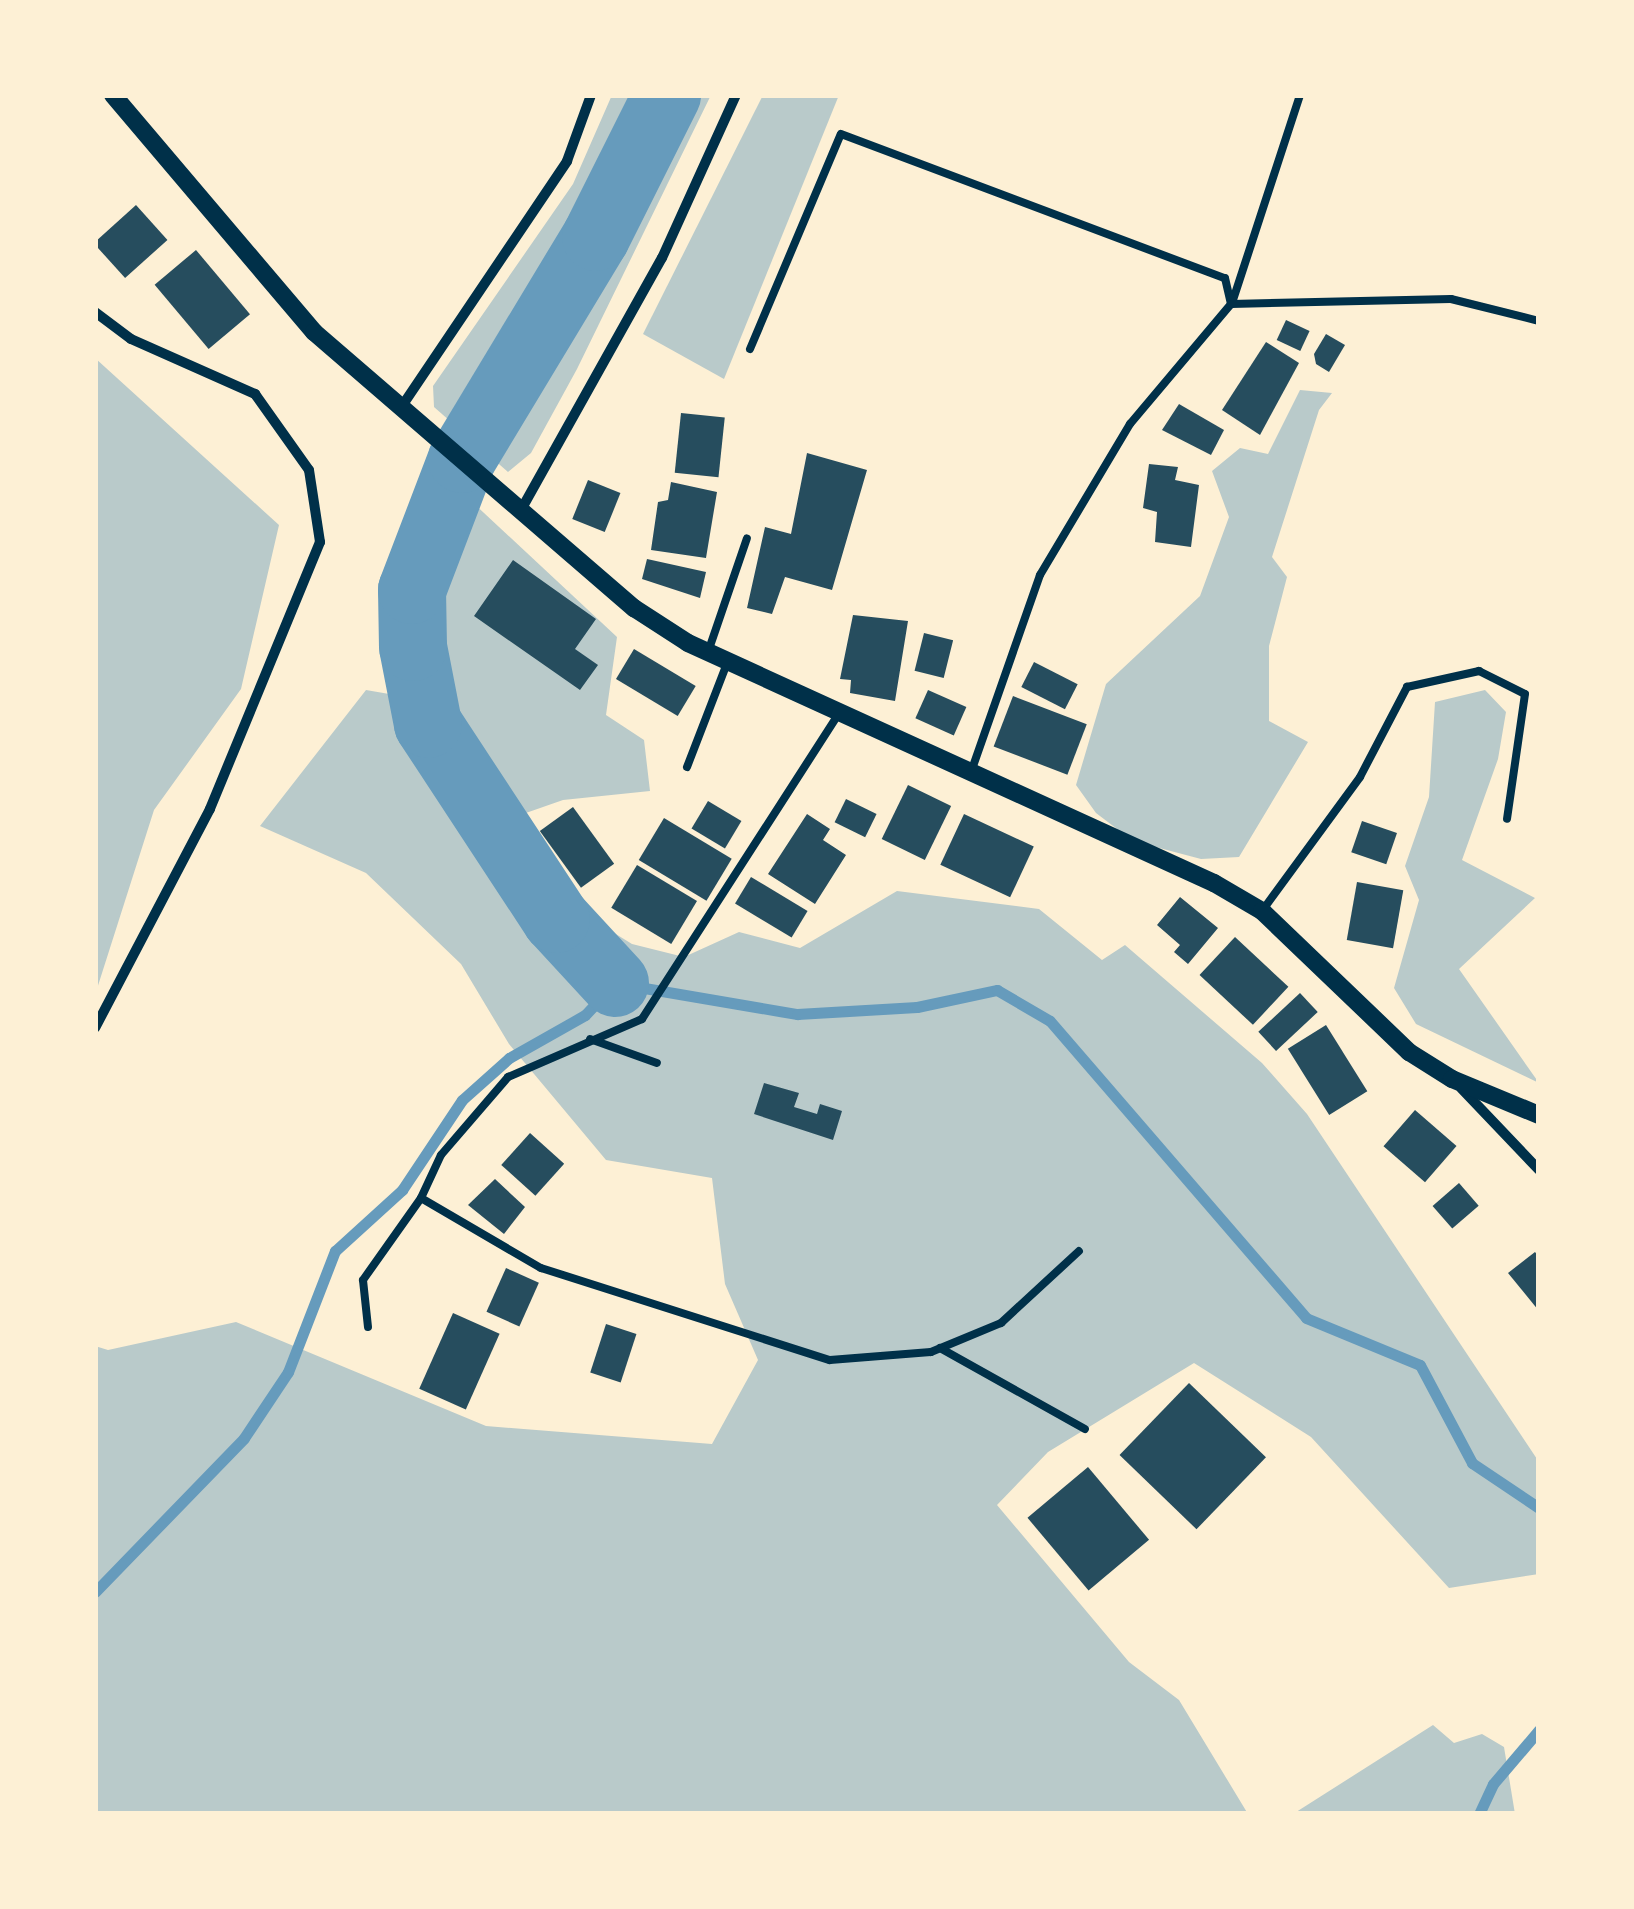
<!DOCTYPE html>
<style>
body{margin:0}
#map{position:relative;width:1634px;height:1909px;overflow:hidden;background:#fdf0d5;font-family:"Noto Sans",sans-serif}
div>[style]{position:absolute}
.green>*{inset:0;background:#b9caca}
.stream>*{height:11px;margin:-5.5px;padding:0 5.5px;transform-origin:5.5px;border-radius:5.5px;background:#669bbc}
.river>*{height:68px;margin:-34px;padding:0 34px;transform-origin:34px;border-radius:34px;background:#669bbc}
.building>*{inset:0;background:#264d5e;transform-origin:0 0}
.service>*{height:8px;margin:-4px;padding:0 4px;transform-origin:4px;border-radius:4px;background:#003049}
.minor>*{height:10px;margin:-5px;padding:0 5px;transform-origin:5px;border-radius:5px;background:#003049}
.tertiary>*{height:18px;margin:-9px;padding:0 9px;transform-origin:9px;border-radius:9px;background:#003049}
span{translate:-50% -50%;white-space:nowrap;text-align:center;line-height:1.15;-webkit-text-stroke:10px #fdf0d5;paint-order:stroke}
.frame{position:absolute;inset:0;border:98px solid #fdf0d5;pointer-events:none}
</style>
<div id="map">
<div class="green">
<div style="clip-path:polygon(612px 95px,711px 95px,577px 369px,531px 453px,508px 472px,434px 407px,433px 386px,573px 184px)"></div>
<div style="clip-path:polygon(763px 95px,839px 95px,724px 379px,643px 334px)"></div>
<div style="clip-path:polygon(95px 358px,279px 525px,241px 689px,154px 810px,95px 995px)"></div>
<div style="clip-path:polygon(1300px 390px,1332px 393px,1319px 410px,1272px 557px,1287px 577px,1269px 646px,1269px 721px,1308px 742px,1239px 857px,1201px 859px,1133px 841px,1096px 813px,1076px 785px,1106px 684px,1200px 596px,1229px 517px,1212px 471px,1240px 448px,1268px 454px)"></div>
<div style="clip-path:polygon(469px 499px,617px 637px,606px 715px,644px 740px,650px 791px,563px 800px,523px 814px,413px 647px)"></div>
<div style="clip-path:polygon(366px 690px,447px 704px,545px 875px,585px 915px,632px 944px,684px 957px,739px 932px,800px 948px,897px 891px,1039px 909px,1102px 960px,1125px 945px,1262px 1063px,1307px 1114px,1539px 1462px,1539px 1574px,1449px 1588px,1311px 1437px,1194px 1363px,1048px 1452px,997px 1505px,1129px 1662px,1179px 1700px,1248px 1814px,95px 1814px,95px 1346px,108px 1350px,236px 1322px,486px 1426px,712px 1444px,758px 1360px,725px 1284px,712px 1178px,606px 1160px,509px 1044px,461px 964px,366px 873px,260px 826px)"></div>
<div style="clip-path:polygon(1485px 690px,1506px 712px,1498px 759px,1462px 860px,1535px 898px,1459px 969px,1539px 1083px,1416px 1024px,1394px 988px,1419px 900px,1405px 866px,1429px 797px,1435px 702px)"></div>
<div style="clip-path:polygon(1433px 1725px,1454px 1743px,1482px 1734px,1504px 1747px,1515px 1814px,1293px 1814px)"></div>
</div>
<div class="stream">
<div style="left:95px;top:1592px;width:214px;rotate:-45.9deg"></div>
<div style="left:244px;top:1438px;width:79px;rotate:-56.3deg"></div>
<div style="left:288px;top:1372px;width:130px;rotate:-68.8deg"></div>
<div style="left:335px;top:1251px;width:91px;rotate:-42.3deg"></div>
<div style="left:402px;top:1190px;width:108px;rotate:-56.3deg"></div>
<div style="left:462px;top:1100px;width:63px;rotate:-41.8deg"></div>
<div style="left:509px;top:1058px;width:87px;rotate:-29.5deg"></div>
<div style="left:585px;top:1015px;width:44px;rotate:-46.8deg"></div>
<div style="left:615px;top:983px;width:185px;rotate:9.7deg"></div>
<div style="left:797px;top:1014px;width:120px;rotate:-3.3deg"></div>
<div style="left:917px;top:1007px;width:82px;rotate:-12deg"></div>
<div style="left:997px;top:990px;width:61px;rotate:30.3deg"></div>
<div style="left:1050px;top:1021px;width:392px;rotate:49.2deg"></div>
<div style="left:1306px;top:1318px;width:123px;rotate:22.4deg"></div>
<div style="left:1420px;top:1365px;width:111px;rotate:62deg"></div>
<div style="left:1472px;top:1463px;width:81px;rotate:33.9deg"></div>
<div style="left:1479px;top:1814px;width:33px;rotate:-65deg"></div>
<div style="left:1493px;top:1784px;width:71px;rotate:-49.6deg"></div>
</div>
<div class="river">
<div style="left:615px;top:983px;width:87px;rotate:-132.7deg"></div>
<div style="left:556px;top:919px;width:233px;rotate:-123.3deg"></div>
<div style="left:428px;top:724px;width:78px;rotate:-101deg"></div>
<div style="left:413px;top:647px;width:57px;rotate:-91deg"></div>
<div style="left:412px;top:590px;width:140px;rotate:-69.1deg"></div>
<div style="left:462px;top:459px;width:259px;rotate:-58.9deg"></div>
<div style="left:596px;top:237px;width:159px;rotate:-63.4deg"></div>
</div>
<div class="building">
<div style="left:136px;top:205px;width:47px;height:57px;rotate:48deg"></div>
<div style="left:196px;top:250px;width:84px;height:54px;rotate:50deg"></div>
<div style="left:1286px;top:320px;width:26px;height:22px;rotate:25deg"></div>
<div style="clip-path:polygon(1326px 334px,1345px 345px,1329px 372px,1316px 364px,1314px 354px)"></div>
<div style="clip-path:polygon(1266px 342px,1299px 363px,1260px 435px,1222px 410px)"></div>
<div style="clip-path:polygon(1179px 404px,1224px 430px,1211px 455px,1162px 430px)"></div>
<div style="left:681px;top:413px;width:44px;height:60px;rotate:6deg"></div>
<div style="clip-path:polygon(807px 453px,867px 470px,832px 590px,785px 577px,772px 614px,747px 608px,765px 527px,791px 534px)"></div>
<div style="clip-path:polygon(1149px 464px,1178px 467px,1175px 480px,1199px 485px,1191px 547px,1155px 542px,1157px 512px,1143px 508px)"></div>
<div style="left:588px;top:480px;width:35px;height:42px;rotate:22deg"></div>
<div style="clip-path:polygon(671px 482px,717px 492px,706px 558px,651px 550px,658px 502px,668px 500px)"></div>
<div style="clip-path:polygon(647px 559px,706px 572px,700px 598px,642px 579px)"></div>
<div style="clip-path:polygon(513px 560px,596px 619px,575px 649px,598px 665px,580px 690px,474px 616px)"></div>
<div style="clip-path:polygon(853px 615px,908px 621px,895px 701px,850px 693px,851px 680px,840px 679px)"></div>
<div style="left:924px;top:633px;width:30px;height:39px;rotate:14deg"></div>
<div style="left:634px;top:649px;width:72px;height:35px;rotate:31deg"></div>
<div style="left:1034px;top:662px;width:49px;height:28px;rotate:27deg"></div>
<div style="left:928px;top:690px;width:42px;height:31px;rotate:24deg"></div>
<div style="left:1013px;top:696px;width:79px;height:54px;rotate:21deg"></div>
<div style="left:908px;top:785px;width:48px;height:60px;rotate:26deg"></div>
<div style="left:846px;top:799px;width:34px;height:26px;rotate:26deg"></div>
<div style="left:708px;top:801px;width:39px;height:32px;rotate:31deg"></div>
<div style="left:573px;top:807px;width:70px;height:41px;rotate:54deg"></div>
<div style="clip-path:polygon(807px 814px,830px 829px,823px 840px,846px 855px,815px 904px,768px 874px)"></div>
<div style="left:964px;top:814px;width:77px;height:56px;rotate:25deg"></div>
<div style="left:664px;top:818px;width:79px;height:49px;rotate:31deg"></div>
<div style="left:1362px;top:821px;width:37px;height:33px;rotate:19deg"></div>
<div style="left:637px;top:865px;width:70px;height:50px;rotate:31deg"></div>
<div style="left:751px;top:877px;width:66px;height:31px;rotate:31deg"></div>
<div style="left:1357px;top:882px;width:47px;height:59px;rotate:10deg"></div>
<div style="clip-path:polygon(1180px 897px,1218px 928px,1188px 964px,1174px 952px,1180px 945px,1157px 925px)"></div>
<div style="left:1235px;top:937px;width:73px;height:52px;rotate:43deg"></div>
<div style="left:1300px;top:993px;width:26px;height:57px;rotate:47deg"></div>
<div style="left:1326px;top:1025px;width:78px;height:45px;rotate:58deg"></div>
<div style="clip-path:polygon(764px 1083px,799px 1093px,794px 1107px,817px 1114px,820px 1104px,842px 1111px,833px 1140px,754px 1114px)"></div>
<div style="left:1415px;top:1110px;width:55px;height:48px;rotate:41deg"></div>
<div style="left:530px;top:1133px;width:46px;height:43px;rotate:42deg"></div>
<div style="clip-path:polygon(495px 1179px,525px 1207px,504px 1234px,468px 1205px)"></div>
<div style="left:1459px;top:1183px;width:30px;height:35px;rotate:49deg"></div>
<div style="clip-path:polygon(1535px 1252px,1539px 1257px,1539px 1311px,1508px 1273px)"></div>
<div style="left:506px;top:1268px;width:36px;height:48px;rotate:24deg"></div>
<div style="left:453px;top:1313px;width:51px;height:83px;rotate:24deg"></div>
<div style="left:606px;top:1324px;width:32px;height:51px;rotate:18deg"></div>
<div style="left:1189px;top:1383px;width:107px;height:100px;rotate:44deg"></div>
<div style="left:1088px;top:1467px;width:95px;height:79px;rotate:50deg"></div>
</div>
<div class="service">
<div style="left:1233px;top:300px;width:216px;rotate:-71.9deg"></div>
<div style="left:750px;top:349px;width:233px;rotate:-67.1deg"></div>
<div style="left:841px;top:134px;width:410px;rotate:20.6deg"></div>
<div style="left:1225px;top:278px;width:27px;rotate:77deg"></div>
<div style="left:708px;top:652px;width:120px;rotate:-71.1deg"></div>
<div style="left:687px;top:767px;width:114px;rotate:-68.9deg"></div>
<div style="left:971px;top:772px;width:209px;rotate:-70.7deg"></div>
<div style="left:1040px;top:575px;width:176px;rotate:-59.2deg"></div>
<div style="left:1130px;top:424px;width:157px;rotate:-49.9deg"></div>
<div style="left:1231px;top:304px;width:220px;rotate:-1.3deg"></div>
<div style="left:1451px;top:299px;width:91px;rotate:14deg"></div>
<div style="left:1262px;top:911px;width:166px;rotate:-53.8deg"></div>
<div style="left:1360px;top:777px;width:102px;rotate:-62.4deg"></div>
<div style="left:1407px;top:687px;width:74px;rotate:-12.5deg"></div>
<div style="left:1479px;top:671px;width:51px;rotate:26.6deg"></div>
<div style="left:1525px;top:694px;width:126px;rotate:98.2deg"></div>
<div style="left:590px;top:1039px;width:71px;rotate:19.7deg"></div>
<div style="left:421px;top:1198px;width:139px;rotate:30.3deg"></div>
<div style="left:541px;top:1268px;width:303px;rotate:17.7deg"></div>
<div style="left:830px;top:1360px;width:101px;rotate:-4.5deg"></div>
<div style="left:931px;top:1352px;width:76px;rotate:-22.5deg"></div>
<div style="left:1001px;top:1323px;width:106px;rotate:-42.7deg"></div>
<div style="left:368px;top:1327px;width:47px;rotate:-96.1deg"></div>
<div style="left:363px;top:1280px;width:100px;rotate:-54.7deg"></div>
<div style="left:421px;top:1198px;width:47px;rotate:-65.1deg"></div>
<div style="left:441px;top:1155px;width:103px;rotate:-49.3deg"></div>
<div style="left:508px;top:1077px;width:146px;rotate:-23.4deg"></div>
<div style="left:642px;top:1019px;width:365px;rotate:-57.2deg"></div>
<div style="left:940px;top:1348px;width:166px;rotate:29.2deg"></div>
</div>
<div class="minor">
<div style="left:95px;top:312px;width:45px;rotate:36.9deg"></div>
<div style="left:131px;top:339px;width:136px;rotate:23.9deg"></div>
<div style="left:255px;top:394px;width:93px;rotate:54.6deg"></div>
<div style="left:309px;top:470px;width:73px;rotate:81.3deg"></div>
<div style="left:320px;top:542px;width:289px;rotate:112.4deg"></div>
<div style="left:210px;top:809px;width:247px;rotate:117.7deg"></div>
<div style="left:400px;top:409px;width:299px;rotate:-56deg"></div>
<div style="left:567px;top:161px;width:70px;rotate:-70deg"></div>
<div style="left:521px;top:510px;width:289px;rotate:-60.8deg"></div>
<div style="left:662px;top:258px;width:179px;rotate:-65.6deg"></div>
<div style="left:1461px;top:1088px;width:113px;rotate:46.4deg"></div>
</div>
<div class="tertiary">
<div style="left:113px;top:95px;width:311px;rotate:49.7deg"></div>
<div style="left:314px;top:332px;width:423px;rotate:40.8deg"></div>
<div style="left:634px;top:608px;width:64px;rotate:32.9deg"></div>
<div style="left:688px;top:643px;width:578px;rotate:24.53deg"></div>
<div style="left:1214px;top:883px;width:56px;rotate:30.3deg"></div>
<div style="left:1262px;top:911px;width:204px;rotate:43.8deg"></div>
<div style="left:1409px;top:1052px;width:51px;rotate:32.1deg"></div>
<div style="left:1452px;top:1079px;width:94px;rotate:22.5deg"></div>
</div>
<div class="frame"></div>
</div>
